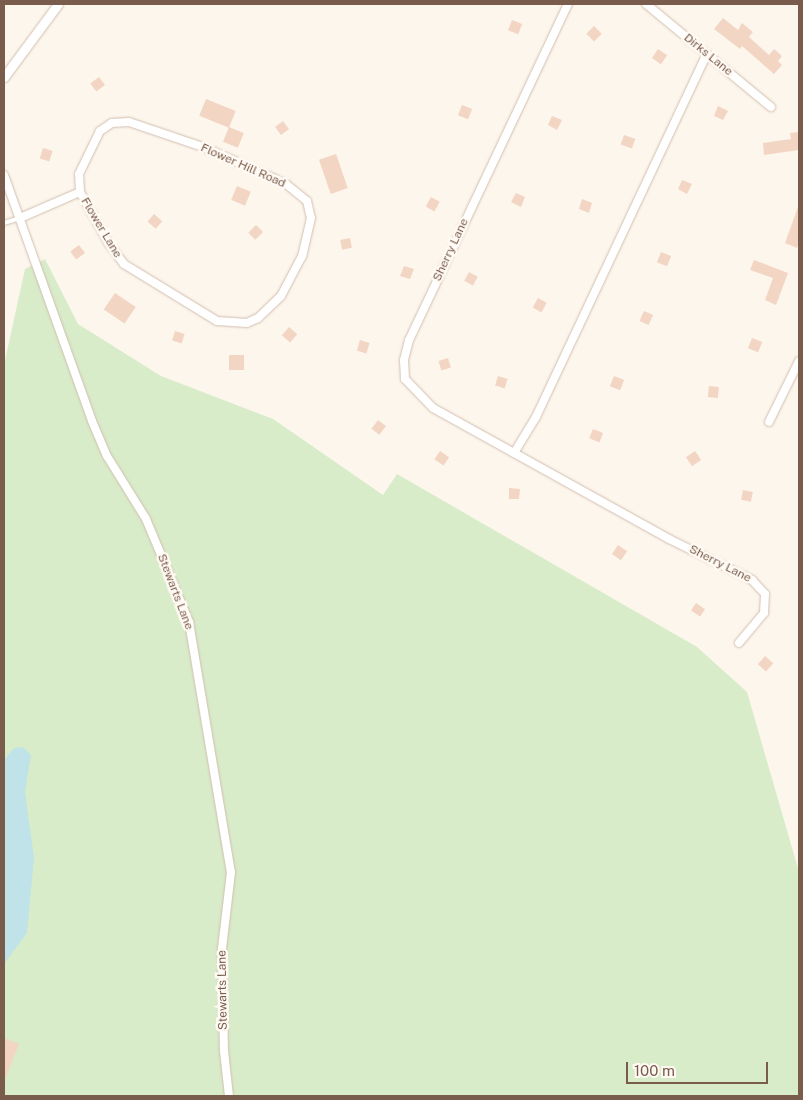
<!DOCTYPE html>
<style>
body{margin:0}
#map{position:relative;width:803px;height:1100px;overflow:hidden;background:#fdf6ec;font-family:"Public Sans",sans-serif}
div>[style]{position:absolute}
.green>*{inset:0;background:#d8ecc9}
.water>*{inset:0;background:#bfe3e8}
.building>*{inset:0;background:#f3d5c3;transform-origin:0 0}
.roads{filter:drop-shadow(0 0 1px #d1beb0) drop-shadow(0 0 1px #d1beb0)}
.service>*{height:4px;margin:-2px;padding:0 2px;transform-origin:2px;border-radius:2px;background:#fff}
.minor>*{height:8px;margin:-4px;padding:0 4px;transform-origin:4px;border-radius:4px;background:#fff}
.tertiary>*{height:9px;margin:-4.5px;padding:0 4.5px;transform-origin:4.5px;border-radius:4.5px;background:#fff}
span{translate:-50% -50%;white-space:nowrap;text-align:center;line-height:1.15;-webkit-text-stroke:5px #fffaf3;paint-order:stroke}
.street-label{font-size:12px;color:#7a5c4d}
.frame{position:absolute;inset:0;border:5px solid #7a5c4d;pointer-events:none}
.scale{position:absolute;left:626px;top:1062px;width:142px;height:22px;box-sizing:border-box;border:2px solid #7a5c4d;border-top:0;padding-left:6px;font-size:15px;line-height:18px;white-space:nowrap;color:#7a5c4d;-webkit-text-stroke:4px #fffaf3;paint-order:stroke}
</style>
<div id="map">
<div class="green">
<div style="clip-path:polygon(45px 259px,78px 324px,161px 376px,273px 419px,383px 495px,397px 474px,697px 647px,747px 692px,799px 872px,799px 1096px,4px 1096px,4px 365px,25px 269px)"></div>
</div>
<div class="water">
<div style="clip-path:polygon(23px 747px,31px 755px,25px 792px,34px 858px,27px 933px,4px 964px,4px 760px,14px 748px)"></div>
</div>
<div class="building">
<div style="clip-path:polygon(723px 18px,738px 30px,742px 23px,753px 32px,749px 37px,769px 55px,774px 49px,782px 56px,778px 61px,782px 65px,774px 74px,742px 46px,740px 49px,714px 29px)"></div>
<div style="left:512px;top:20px;width:11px;height:11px;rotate:22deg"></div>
<div style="left:594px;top:26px;width:11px;height:11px;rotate:45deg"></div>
<div style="left:658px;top:49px;width:11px;height:11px;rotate:34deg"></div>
<div style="left:99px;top:77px;width:10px;height:11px;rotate:53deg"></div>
<div style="left:206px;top:99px;width:32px;height:18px;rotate:22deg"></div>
<div style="left:462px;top:105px;width:11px;height:11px;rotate:22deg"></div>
<div style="clip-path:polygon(718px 106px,728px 111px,723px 120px,714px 116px)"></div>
<div style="clip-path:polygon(552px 116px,562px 120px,557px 130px,548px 125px)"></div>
<div style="left:283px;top:121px;width:10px;height:10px;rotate:53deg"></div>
<div style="left:229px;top:127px;width:16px;height:16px;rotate:22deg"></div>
<div style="clip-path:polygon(799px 132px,799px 150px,764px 155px,763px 143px,791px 139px,790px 133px)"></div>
<div style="left:624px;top:135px;width:12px;height:10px;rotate:20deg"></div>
<div style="left:43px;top:148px;width:10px;height:11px;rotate:17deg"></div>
<div style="left:336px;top:154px;width:36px;height:18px;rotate:71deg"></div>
<div style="clip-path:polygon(682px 180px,692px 184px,687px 194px,678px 189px)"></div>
<div style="left:237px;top:186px;width:15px;height:15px;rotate:23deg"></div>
<div style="clip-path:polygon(516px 193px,525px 197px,521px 207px,511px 202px)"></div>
<div style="left:431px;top:197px;width:10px;height:11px;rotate:29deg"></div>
<div style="clip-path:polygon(582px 199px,592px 203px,589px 213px,579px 209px)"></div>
<div style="clip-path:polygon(798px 207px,799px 242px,797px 248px,785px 243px)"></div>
<div style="left:154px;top:214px;width:11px;height:10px;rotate:41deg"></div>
<div style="left:256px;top:225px;width:10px;height:11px;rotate:45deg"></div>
<div style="left:350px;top:238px;width:10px;height:10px;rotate:79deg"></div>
<div style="left:79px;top:245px;width:10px;height:11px;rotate:53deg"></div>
<div style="left:661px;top:252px;width:11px;height:11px;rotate:22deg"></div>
<div style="clip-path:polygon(754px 260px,788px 273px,776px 305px,765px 300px,773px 278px,750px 270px)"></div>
<div style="clip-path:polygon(404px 266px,414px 269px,410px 279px,400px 276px)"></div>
<div style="left:469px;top:272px;width:10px;height:10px;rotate:29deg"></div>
<div style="left:115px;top:293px;width:25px;height:20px;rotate:34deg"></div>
<div style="left:538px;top:298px;width:10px;height:11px;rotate:29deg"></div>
<div style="left:644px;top:311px;width:10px;height:11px;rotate:24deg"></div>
<div style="left:289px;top:327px;width:11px;height:11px;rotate:41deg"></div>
<div style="left:175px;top:331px;width:10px;height:10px;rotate:17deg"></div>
<div style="left:752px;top:338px;width:11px;height:11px;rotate:22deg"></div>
<div style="left:360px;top:340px;width:10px;height:11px;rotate:17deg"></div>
<div style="left:229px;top:355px;width:15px;height:15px"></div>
<div style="left:448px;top:358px;width:10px;height:10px;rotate:73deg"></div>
<div style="left:498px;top:376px;width:10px;height:10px;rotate:17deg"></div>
<div style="left:614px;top:376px;width:11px;height:11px;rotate:22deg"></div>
<div style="left:709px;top:386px;width:10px;height:11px;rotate:6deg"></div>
<div style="left:378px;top:420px;width:10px;height:11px;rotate:37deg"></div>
<div style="left:593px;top:429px;width:11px;height:10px;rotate:22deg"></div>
<div style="left:440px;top:451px;width:11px;height:10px;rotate:34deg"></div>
<div style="left:695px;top:451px;width:11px;height:11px;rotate:56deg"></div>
<div style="clip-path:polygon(509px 488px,520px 489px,519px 499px,509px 499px)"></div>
<div style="left:743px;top:490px;width:10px;height:10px;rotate:11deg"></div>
<div style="left:618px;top:545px;width:11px;height:11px;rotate:34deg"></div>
<div style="left:696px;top:603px;width:11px;height:9px;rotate:34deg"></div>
<div style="left:765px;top:656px;width:11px;height:11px;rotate:41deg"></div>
<div style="clip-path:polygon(4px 1038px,19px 1044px,4px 1082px)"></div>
</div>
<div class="roads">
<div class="service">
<div style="left:4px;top:223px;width:17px;rotate:-17deg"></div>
</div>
<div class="minor">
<div style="left:568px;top:4px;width:372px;rotate:115.3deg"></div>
<div style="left:409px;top:340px;width:21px;rotate:104deg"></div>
<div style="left:404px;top:360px;width:19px;rotate:87deg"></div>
<div style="left:405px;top:379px;width:40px;rotate:46deg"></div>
<div style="left:433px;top:408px;width:270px;rotate:29deg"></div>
<div style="left:669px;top:539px;width:93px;rotate:26.3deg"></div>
<div style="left:752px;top:580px;width:19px;rotate:47deg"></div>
<div style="left:765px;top:594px;width:19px;rotate:93deg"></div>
<div style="left:764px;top:613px;width:39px;rotate:130deg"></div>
<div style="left:646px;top:4px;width:162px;rotate:39.5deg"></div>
<div style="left:129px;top:122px;width:78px;rotate:18.7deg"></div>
<div style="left:203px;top:147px;width:91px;rotate:24deg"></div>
<div style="left:286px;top:184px;width:27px;rotate:39deg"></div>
<div style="left:307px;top:201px;width:17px;rotate:77deg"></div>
<div style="left:311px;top:218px;width:39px;rotate:103deg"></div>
<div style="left:302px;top:256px;width:45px;rotate:117.7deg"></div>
<div style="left:281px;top:296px;width:32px;rotate:136deg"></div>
<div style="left:258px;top:318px;width:12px;rotate:156deg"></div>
<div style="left:247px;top:323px;width:30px;rotate:-176deg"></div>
<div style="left:217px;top:321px;width:109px;rotate:-148.5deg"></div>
<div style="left:124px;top:264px;width:25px;rotate:-127deg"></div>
<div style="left:109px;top:244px;width:60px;rotate:-119.1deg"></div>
<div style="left:80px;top:192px;width:18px;rotate:-93deg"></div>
<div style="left:79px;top:174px;width:48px;rotate:-64deg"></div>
<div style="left:100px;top:131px;width:14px;rotate:-34deg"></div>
<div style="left:112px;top:123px;width:17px;rotate:-3deg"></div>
<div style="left:4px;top:175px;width:261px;rotate:70.3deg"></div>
<div style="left:92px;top:421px;width:38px;rotate:67deg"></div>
<div style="left:107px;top:456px;width:74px;rotate:58.2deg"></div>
<div style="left:146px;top:519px;width:112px;rotate:67.3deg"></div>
<div style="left:189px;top:622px;width:254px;rotate:80.5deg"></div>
<div style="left:231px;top:872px;width:78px;rotate:96.7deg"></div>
<div style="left:222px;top:949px;width:102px;rotate:88.9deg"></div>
<div style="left:224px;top:1051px;width:45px;rotate:83.7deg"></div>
<div style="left:20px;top:218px;width:65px;rotate:-23.4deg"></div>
<div style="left:769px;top:422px;width:68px;rotate:-63.8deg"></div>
<div style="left:514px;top:453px;width:42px;rotate:-58.6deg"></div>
<div style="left:536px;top:417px;width:401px;rotate:-64.8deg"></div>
</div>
<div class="tertiary">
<div style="left:4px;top:77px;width:91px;rotate:-53.5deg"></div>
</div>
</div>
<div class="street-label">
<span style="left:708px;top:55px;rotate:39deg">Dirks Lane</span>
<span style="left:243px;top:166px;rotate:24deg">Flower Hill Road</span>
<span style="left:101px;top:228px;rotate:59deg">Flower Lane</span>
<span style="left:451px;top:250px;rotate:-65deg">Sherry Lane</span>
<span style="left:720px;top:564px;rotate:27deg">Sherry Lane</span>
<span style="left:175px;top:592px;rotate:69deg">Stewarts Lane</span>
<span style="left:223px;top:990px;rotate:-91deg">Stewarts Lane</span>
</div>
<div class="frame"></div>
<div class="scale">100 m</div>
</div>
